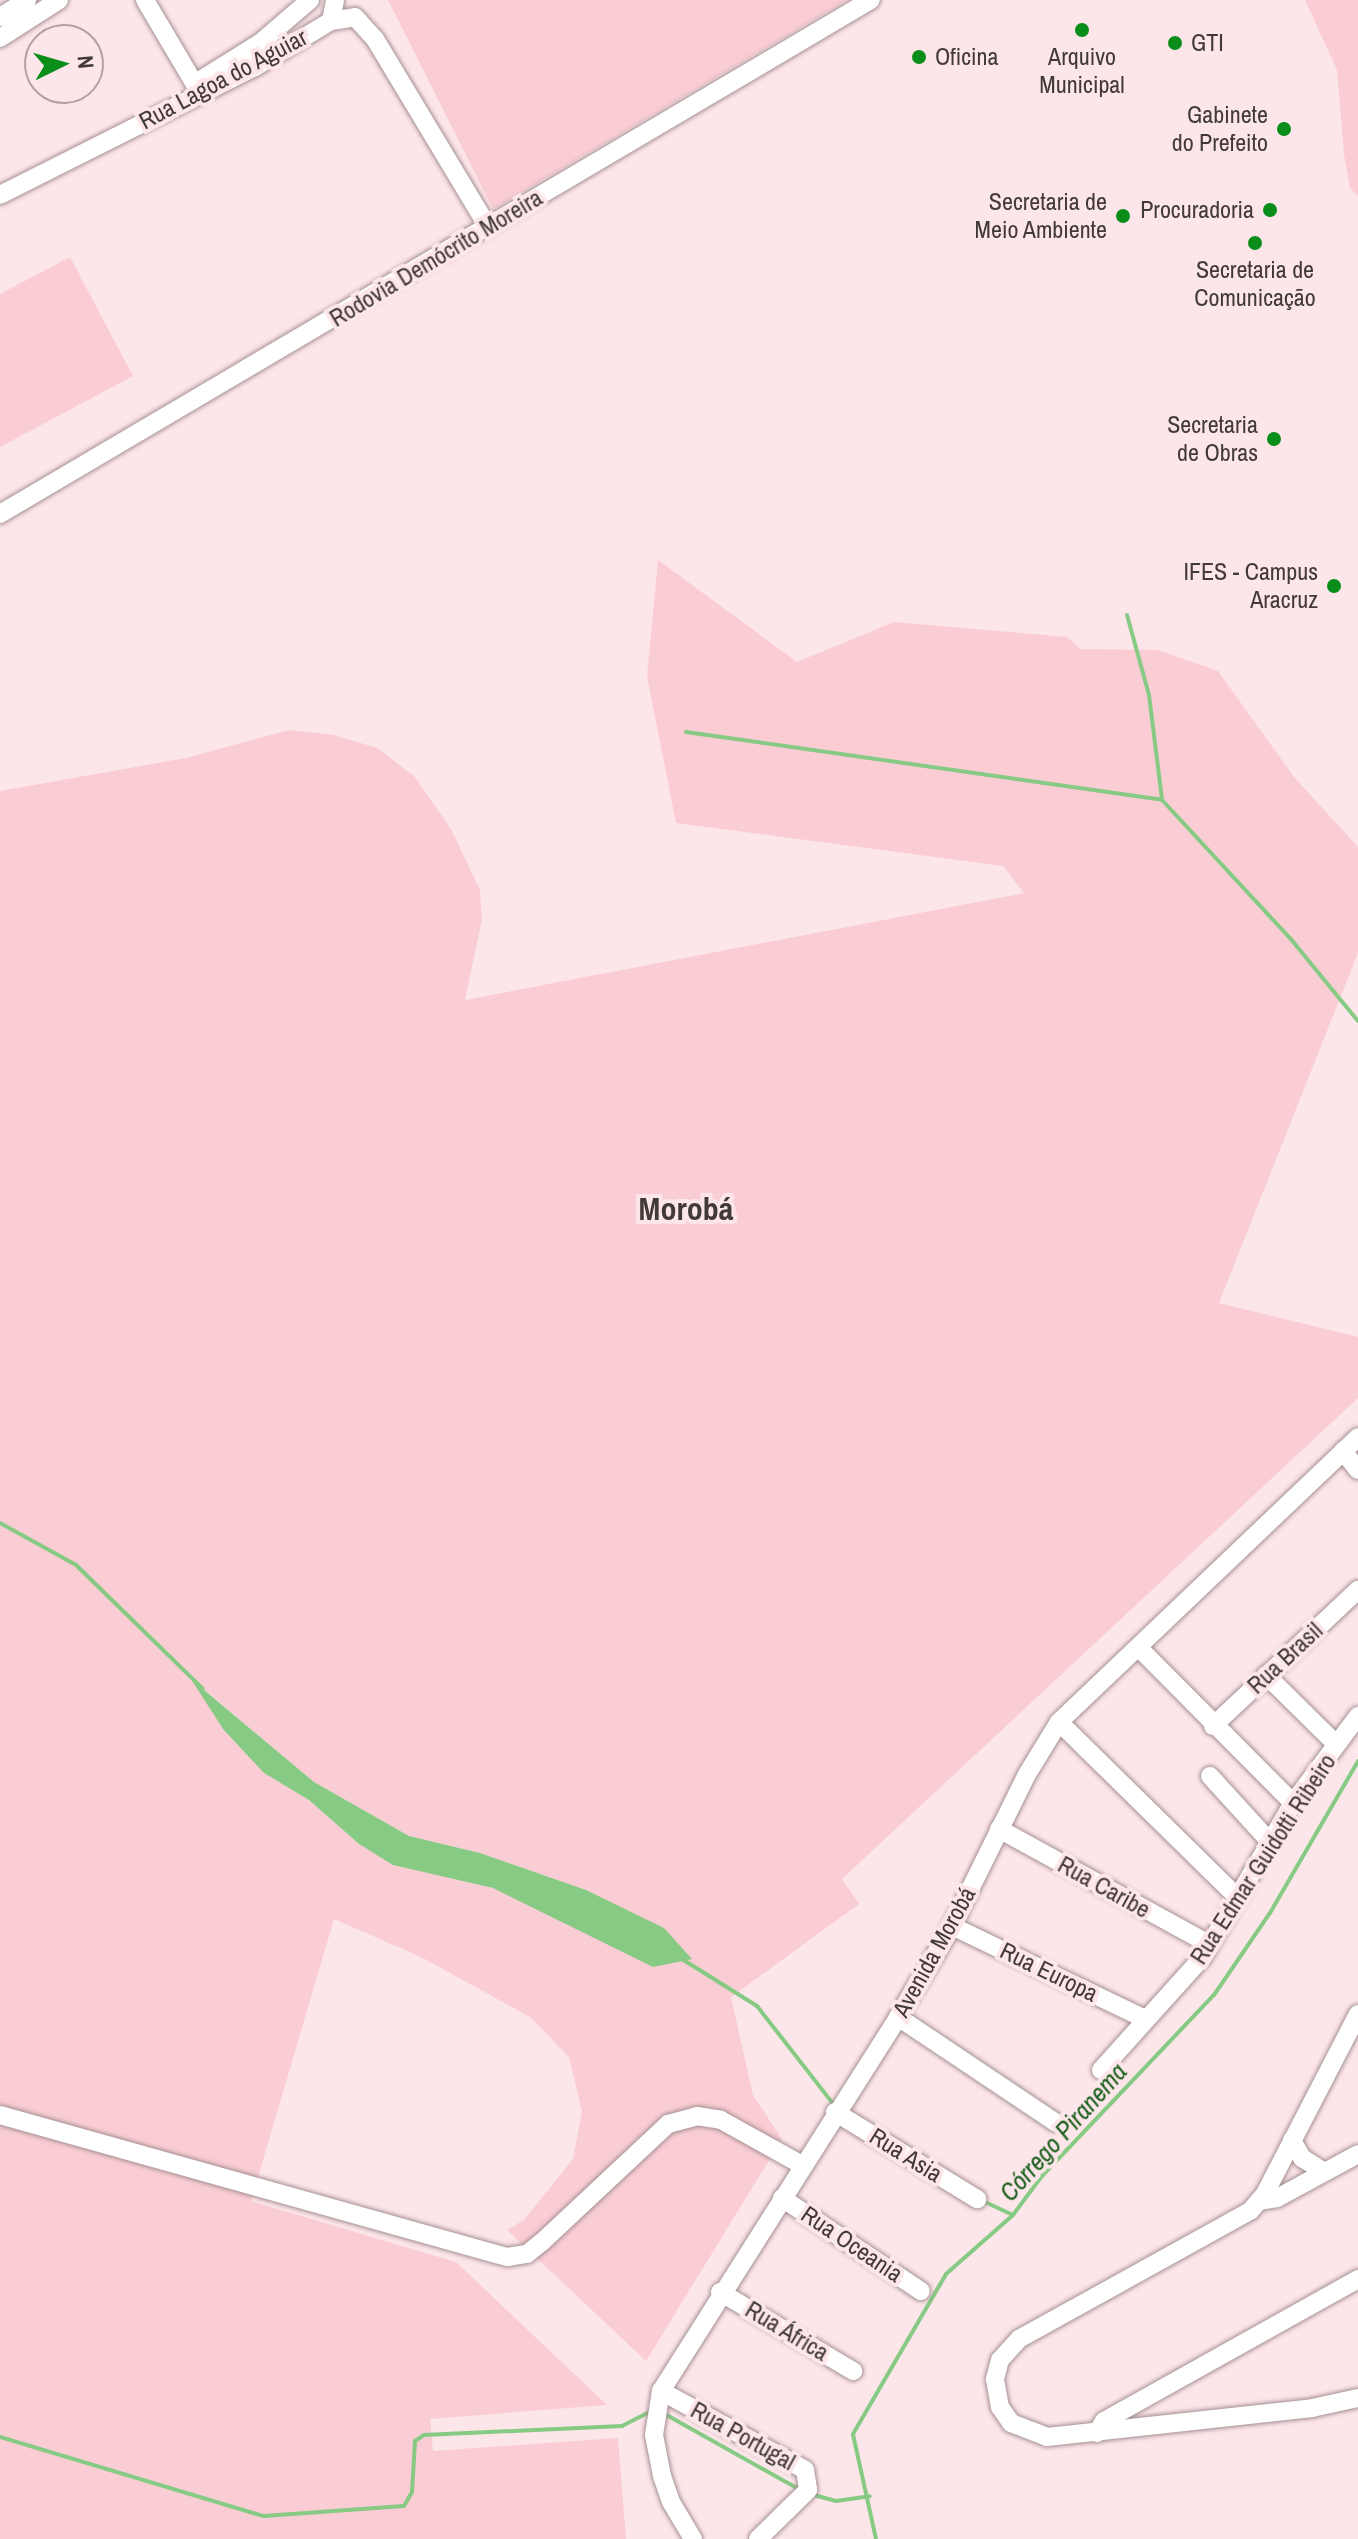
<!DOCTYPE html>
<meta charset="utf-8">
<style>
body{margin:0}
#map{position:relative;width:1358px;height:2539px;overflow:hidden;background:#fde6e9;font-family:"Archivo Narrow",sans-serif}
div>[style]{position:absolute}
.green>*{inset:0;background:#facdd4}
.water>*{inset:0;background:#86ca84}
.stream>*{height:4px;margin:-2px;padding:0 2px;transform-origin:2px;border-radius:2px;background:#86ca84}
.roads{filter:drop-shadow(0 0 2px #a59093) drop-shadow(0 0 2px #a59093)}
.minor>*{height:18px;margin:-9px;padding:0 9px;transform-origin:9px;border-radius:9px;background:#fff}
.dots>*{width:22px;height:22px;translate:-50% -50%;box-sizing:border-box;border:4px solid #fde6e9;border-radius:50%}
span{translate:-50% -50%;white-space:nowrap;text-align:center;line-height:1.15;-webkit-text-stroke:8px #fde6e9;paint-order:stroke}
.poi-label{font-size:24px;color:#41393a}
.left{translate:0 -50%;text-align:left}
.right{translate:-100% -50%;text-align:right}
.street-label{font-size:24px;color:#41393a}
.water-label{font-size:26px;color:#1e6220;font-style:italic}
.district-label{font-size:32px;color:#41393a;font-weight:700}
.north{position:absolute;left:24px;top:24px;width:80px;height:80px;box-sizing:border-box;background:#fde6e9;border:2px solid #b2a1a3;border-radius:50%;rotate:85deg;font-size:22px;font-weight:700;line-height:32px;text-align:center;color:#41393a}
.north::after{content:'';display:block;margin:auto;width:28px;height:36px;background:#0b8d1a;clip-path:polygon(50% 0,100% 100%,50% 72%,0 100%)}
</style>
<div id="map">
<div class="green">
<div style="clip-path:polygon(388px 0,847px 0,493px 209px)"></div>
<div style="clip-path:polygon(1305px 0,1358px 0,1358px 196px,1350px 188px,1344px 155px,1337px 70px)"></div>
<div style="clip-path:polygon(70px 257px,133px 376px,0 447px,0 294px)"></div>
<div style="clip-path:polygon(evenodd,658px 560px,797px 662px,894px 622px,1067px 637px,1081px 649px,1158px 650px,1218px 671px,1294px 777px,1358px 847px,1358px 953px,1219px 1303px,1358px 1337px,1358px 1398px,842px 1879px,859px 1904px,731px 1997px,753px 2095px,782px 2139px,646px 2361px,507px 2230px,524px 2220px,573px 2159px,582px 2112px,569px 2057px,530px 2017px,421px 1957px,334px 1919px,251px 2201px,456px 2262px,607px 2405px,430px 2419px,433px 2451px,618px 2438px,626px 2539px,0 2539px,0 791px,186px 758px,289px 730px,334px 735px,377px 748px,414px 776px,451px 829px,480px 890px,482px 919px,465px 1000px,1024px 893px,1003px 866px,676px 823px,647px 676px,658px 560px,194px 1681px,314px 1782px,409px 1836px,480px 1853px,586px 1890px,569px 1923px,493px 1888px,394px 1865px,359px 1844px,309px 1800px,264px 1773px,194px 1681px)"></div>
</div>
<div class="water">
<div style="clip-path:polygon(191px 1679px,314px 1782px,409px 1836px,480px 1853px,586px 1890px,664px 1928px,692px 1959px,653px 1967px,493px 1888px,393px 1865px,359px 1844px,309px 1800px,264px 1773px,223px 1729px)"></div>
</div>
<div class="stream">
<div style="left:1127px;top:615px;width:83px;rotate:74.6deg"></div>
<div style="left:1149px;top:695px;width:106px;rotate:82.9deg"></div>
<div style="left:686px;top:732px;width:481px;rotate:8.1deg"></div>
<div style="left:1162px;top:800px;width:188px;rotate:47.2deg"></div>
<div style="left:1290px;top:938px;width:107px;rotate:50.7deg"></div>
<div style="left:0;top:1523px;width:87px;rotate:28.9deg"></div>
<div style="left:76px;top:1565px;width:177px;rotate:44.3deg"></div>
<div style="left:682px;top:1959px;width:89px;rotate:32.1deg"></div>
<div style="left:757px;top:2006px;width:125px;rotate:52.1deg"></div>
<div style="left:983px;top:2201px;width:33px;rotate:25deg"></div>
<div style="left:663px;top:2413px;width:159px;rotate:29.3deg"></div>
<div style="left:0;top:2437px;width:276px;rotate:16.7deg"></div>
<div style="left:264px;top:2516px;width:140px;rotate:-4.1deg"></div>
<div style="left:404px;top:2506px;width:16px;rotate:-60deg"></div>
<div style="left:412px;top:2492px;width:51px;rotate:-86.6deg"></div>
<div style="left:415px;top:2441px;width:11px;rotate:-34deg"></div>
<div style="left:424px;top:2435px;width:198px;rotate:-2.6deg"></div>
<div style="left:622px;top:2426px;width:33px;rotate:-27deg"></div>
<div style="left:810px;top:2494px;width:27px;rotate:15deg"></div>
<div style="left:836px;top:2501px;width:34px;rotate:-8deg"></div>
<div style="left:876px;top:2539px;width:107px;rotate:-102.4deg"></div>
<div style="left:853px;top:2434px;width:185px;rotate:-59.8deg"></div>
<div style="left:946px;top:2274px;width:89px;rotate:-41.4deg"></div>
<div style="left:1013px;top:2215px;width:49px;rotate:-53.4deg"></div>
<div style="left:1042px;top:2176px;width:250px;rotate:-46.5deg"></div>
<div style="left:1214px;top:1995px;width:99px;rotate:-55.7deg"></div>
<div style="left:1270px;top:1913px;width:176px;rotate:-59.9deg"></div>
</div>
<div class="roads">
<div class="minor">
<div style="left:145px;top:0;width:108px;rotate:59.4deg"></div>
<div style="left:0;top:17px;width:32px;rotate:-32deg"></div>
<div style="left:331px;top:21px;width:21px;rotate:-79deg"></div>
<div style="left:0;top:38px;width:70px;rotate:-32.8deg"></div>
<div style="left:196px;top:83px;width:75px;rotate:-32deg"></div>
<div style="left:260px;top:43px;width:66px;rotate:-40.7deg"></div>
<div style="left:0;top:195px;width:285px;rotate:-26.7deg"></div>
<div style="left:255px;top:67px;width:89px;rotate:-31.2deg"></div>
<div style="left:331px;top:21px;width:24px;rotate:-9deg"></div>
<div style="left:355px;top:17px;width:30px;rotate:48deg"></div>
<div style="left:375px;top:39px;width:219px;rotate:59deg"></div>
<div style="left:0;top:514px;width:1011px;rotate:-30.55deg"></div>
<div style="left:1343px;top:1451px;width:24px;rotate:52deg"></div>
<div style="left:1139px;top:1648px;width:218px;rotate:45.2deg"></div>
<div style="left:1266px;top:1675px;width:98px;rotate:44.6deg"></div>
<div style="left:1059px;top:1722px;width:247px;rotate:44.5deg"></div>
<div style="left:1213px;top:1726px;width:199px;rotate:-43.2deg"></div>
<div style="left:1210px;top:1776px;width:91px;rotate:47.7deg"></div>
<div style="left:999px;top:1829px;width:239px;rotate:28.7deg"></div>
<div style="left:952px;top:1926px;width:214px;rotate:25.7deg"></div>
<div style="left:1358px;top:2014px;width:204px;rotate:117.4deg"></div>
<div style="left:1264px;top:2195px;width:21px;rotate:131deg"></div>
<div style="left:1250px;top:2211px;width:264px;rotate:151deg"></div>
<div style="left:1019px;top:2339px;width:28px;rotate:132deg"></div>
<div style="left:1000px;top:2360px;width:20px;rotate:105deg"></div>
<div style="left:995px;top:2379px;width:28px;rotate:80deg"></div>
<div style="left:1000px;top:2407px;width:19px;rotate:55deg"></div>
<div style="left:1011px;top:2423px;width:39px;rotate:21deg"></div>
<div style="left:1047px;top:2437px;width:267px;rotate:-6.2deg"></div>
<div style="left:1312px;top:2408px;width:47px;rotate:-12.3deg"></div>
<div style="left:898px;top:2017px;width:189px;rotate:33.8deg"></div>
<div style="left:1101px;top:2070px;width:151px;rotate:-48deg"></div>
<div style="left:1202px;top:1958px;width:180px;rotate:-59.6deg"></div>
<div style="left:1293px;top:1803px;width:109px;rotate:-53.2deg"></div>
<div style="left:835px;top:2112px;width:167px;rotate:31.5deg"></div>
<div style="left:0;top:2115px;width:527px;rotate:15.65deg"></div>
<div style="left:507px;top:2257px;width:20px;rotate:-9deg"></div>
<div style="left:527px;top:2254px;width:19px;rotate:-39deg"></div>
<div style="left:542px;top:2242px;width:173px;rotate:-43.1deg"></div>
<div style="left:668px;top:2124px;width:30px;rotate:-15deg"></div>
<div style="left:697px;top:2116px;width:24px;rotate:9deg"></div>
<div style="left:721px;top:2120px;width:93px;rotate:29.1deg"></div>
<div style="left:1292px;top:2140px;width:21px;rotate:61deg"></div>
<div style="left:1302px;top:2158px;width:26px;rotate:32deg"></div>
<div style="left:782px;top:2198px;width:167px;rotate:33.8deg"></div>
<div style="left:1260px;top:2201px;width:17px;rotate:-10deg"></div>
<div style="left:1277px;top:2198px;width:92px;rotate:-28.5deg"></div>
<div style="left:720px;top:2292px;width:155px;rotate:30.7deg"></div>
<div style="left:661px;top:2391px;width:164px;rotate:28.7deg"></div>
<div style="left:805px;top:2470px;width:20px;rotate:81deg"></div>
<div style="left:808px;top:2490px;width:70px;rotate:135.6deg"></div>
<div style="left:1097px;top:2433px;width:14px;rotate:-60deg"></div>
<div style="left:1104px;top:2421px;width:291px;rotate:-29.2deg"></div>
<div style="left:693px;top:2539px;width:43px;rotate:-120.7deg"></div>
<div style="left:671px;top:2502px;width:28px;rotate:-109deg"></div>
<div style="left:662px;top:2476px;width:42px;rotate:-101deg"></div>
<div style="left:654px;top:2435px;width:45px;rotate:-81deg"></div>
<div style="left:661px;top:2391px;width:443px;rotate:-57.6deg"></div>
<div style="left:898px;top:2017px;width:106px;rotate:-59.3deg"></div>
<div style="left:952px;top:1926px;width:167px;rotate:-63.7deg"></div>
<div style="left:1026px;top:1776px;width:63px;rotate:-58.6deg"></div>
<div style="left:1059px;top:1722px;width:413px;rotate:-43.6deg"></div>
</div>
</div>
<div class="dots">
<div style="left:1082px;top:30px;background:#0b8d1a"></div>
<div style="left:1175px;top:43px;background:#0b8d1a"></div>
<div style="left:919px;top:57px;background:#0b8d1a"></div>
<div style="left:1284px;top:129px;background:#0b8d1a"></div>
<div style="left:1270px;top:210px;background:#0b8d1a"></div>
<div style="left:1123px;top:216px;background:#0b8d1a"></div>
<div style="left:1255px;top:243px;background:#0b8d1a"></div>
<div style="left:1274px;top:439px;background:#0b8d1a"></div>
<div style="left:1334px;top:586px;background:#0b8d1a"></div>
</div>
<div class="poi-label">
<span class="left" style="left:1191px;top:43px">GTI</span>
<span class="left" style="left:935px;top:57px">Oficina</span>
<span style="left:1082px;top:71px">Arquivo<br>Municipal</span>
<span class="right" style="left:1268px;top:129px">Gabinete<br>do Prefeito</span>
<span class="right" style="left:1107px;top:216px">Secretaria de<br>Meio Ambiente</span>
<span class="right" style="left:1254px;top:210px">Procuradoria</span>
<span style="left:1255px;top:284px">Secretaria de<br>Comunicação</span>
<span class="right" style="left:1258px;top:439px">Secretaria<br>de Obras</span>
<span class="right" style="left:1318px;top:586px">IFES - Campus<br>Aracruz</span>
</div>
<div class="street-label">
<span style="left:223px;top:79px;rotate:-28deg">Rua Lagoa do Aguiar</span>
<span style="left:436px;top:258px;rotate:-31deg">Rodovia Demócrito Moreira</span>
<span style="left:1285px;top:1658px;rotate:-43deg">Rua Brasil</span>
<span style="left:1263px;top:1859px;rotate:-57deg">Rua Edmar Guidotti Ribeiro</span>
<span style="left:1104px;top:1887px;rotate:29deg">Rua Caribe</span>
<span style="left:934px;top:1952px;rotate:-61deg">Avenida Morobá</span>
<span style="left:1049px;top:1972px;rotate:26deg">Rua Europa</span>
<span style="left:906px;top:2155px;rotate:32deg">Rua Asia</span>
<span style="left:852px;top:2244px;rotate:34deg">Rua Oceania</span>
<span style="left:787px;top:2331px;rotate:31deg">Rua África</span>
<span style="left:743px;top:2436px;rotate:29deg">Rua Portugal</span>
</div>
<div class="water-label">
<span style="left:1063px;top:2132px;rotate:-48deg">Córrego Piranema</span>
</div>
<div class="district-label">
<span style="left:686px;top:1209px">Morobá</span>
</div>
<div class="north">N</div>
</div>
